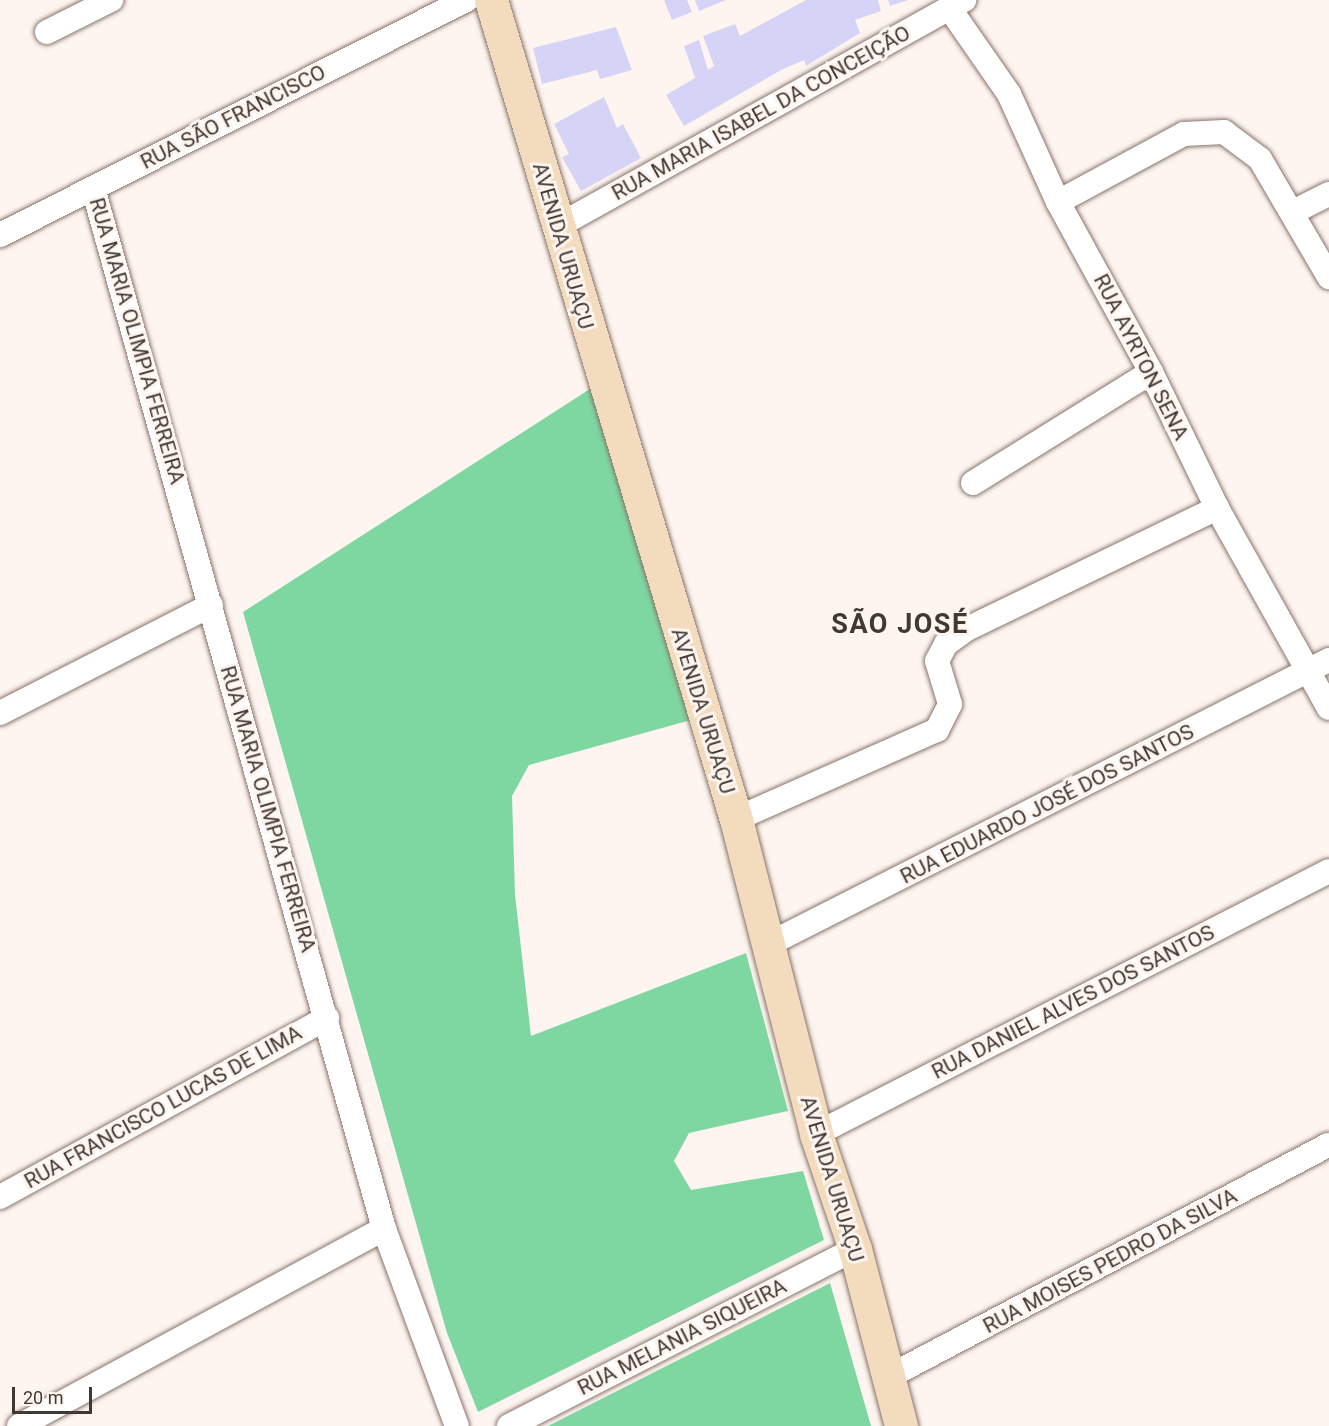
<!DOCTYPE html>
<meta charset="utf-8">
<style>
body{margin:0}
#map{position:relative;width:1329px;height:1426px;overflow:hidden;background:#fef5f0;font-family:Roboto,sans-serif}
div>[style]{position:absolute}
.forest>*{inset:0;background:#7ed7a1}
.building>*{inset:0;background:#d5d4f6}
.roads{filter:drop-shadow(0 0 2px #87746b) drop-shadow(0 0 2px #87746b)}
.street>*{height:24px;margin:-12px;padding:0 12px;transform-origin:12px;border-radius:12px;background:#fff}
.secondary>*{height:33px;margin:-16.5px;padding:0 16.5px;transform-origin:16.5px;border-radius:16.5px;background:#f3dcbe}
span{translate:-50% -50%;white-space:nowrap;text-align:center;line-height:1.15;-webkit-text-stroke:6px #fef5f0;paint-order:stroke}
.street-label{font-size:21px;color:#403833}
.district-label{font-size:27px;color:#403833;font-weight:700;letter-spacing:1.5px}
.scale{position:absolute;left:12px;top:1387px;width:80px;height:27px;box-sizing:border-box;border:3px solid #403833;border-top:0;padding-left:8px;font-size:18px;line-height:21px;white-space:nowrap;color:#403833;-webkit-text-stroke:4px #fef5f0;paint-order:stroke}
</style>
<div id="map">
<div class="forest">
<div style="clip-path:polygon(593px 387px,691px 720px,529px 765px,512px 796px,515px 895px,531px 1036px,746px 953px,788px 1111px,689px 1133px,674px 1161px,691px 1190px,803px 1171px,824px 1240px,478px 1412px,447px 1333px,243px 612px)"></div>
<div style="clip-path:polygon(830px 1283px,871px 1426px,548px 1426px)"></div>
</div>
<div class="building">
<div style="clip-path:polygon(664px 0,687px 0,692px 12px,672px 20px)"></div>
<div style="clip-path:polygon(695px 0,726px 0,699px 11px)"></div>
<div style="clip-path:polygon(806px 0,878px 0,881px 11px,855px 20px,860px 33px,806px 66px,804px 60px,783px 69px,684px 126px,666px 95px,695px 78px,684px 46px,699px 40px,708px 70px,714px 66px,703px 36px,735px 24px,740px 36px)"></div>
<div style="clip-path:polygon(888px 0,908px 0,890px 6px)"></div>
<div style="clip-path:polygon(616px 27px,632px 70px,600px 79px,597px 70px,542px 84px,533px 48px)"></div>
<div style="clip-path:polygon(604px 97px,617px 128px,623px 124px,641px 158px,581px 191px,562px 157px,569px 154px,554px 124px)"></div>
</div>
<div class="roads">
<div class="street">
<div style="left:950px;top:9px;width:103px;rotate:55.2deg"></div>
<div style="left:1009px;top:94px;width:119px;rotate:65.6deg"></div>
<div style="left:1058px;top:202px;width:194px;rotate:61.3deg"></div>
<div style="left:1151px;top:372px;width:151px;rotate:64.1deg"></div>
<div style="left:1217px;top:508px;width:229px;rotate:60.8deg"></div>
<div style="left:47px;top:32px;width:72px;rotate:-26.6deg"></div>
<div style="left:93px;top:188px;width:1081px;rotate:74.38deg"></div>
<div style="left:384px;top:1229px;width:210px;rotate:69.7deg"></div>
<div style="left:1058px;top:202px;width:143px;rotate:-28.4deg"></div>
<div style="left:1184px;top:134px;width:40px;rotate:-2.9deg"></div>
<div style="left:1224px;top:132px;width:45px;rotate:36.9deg"></div>
<div style="left:1260px;top:159px;width:137px;rotate:59.7deg"></div>
<div style="left:1293px;top:212px;width:40px;rotate:-26.6deg"></div>
<div style="left:558px;top:226px;width:465px;rotate:-29.1deg"></div>
<div style="left:0;top:235px;width:522px;rotate:-26.76deg"></div>
<div style="left:973px;top:483px;width:210px;rotate:-31.9deg"></div>
<div style="left:0;top:713px;width:237px;rotate:-27.1deg"></div>
<div style="left:736px;top:819px;width:220px;rotate:-23.9deg"></div>
<div style="left:937px;top:730px;width:29px;rotate:-63deg"></div>
<div style="left:950px;top:704px;width:45px;rotate:-106.8deg"></div>
<div style="left:937px;top:661px;width:19px;rotate:-62deg"></div>
<div style="left:946px;top:644px;width:26px;rotate:-36deg"></div>
<div style="left:967px;top:629px;width:278px;rotate:-25.8deg"></div>
<div style="left:765px;top:946px;width:632px;rotate:-26.89deg"></div>
<div style="left:816px;top:1134px;width:576px;rotate:-27.14deg"></div>
<div style="left:0;top:1197px;width:373px;rotate:-28.7deg"></div>
<div style="left:890px;top:1376px;width:496px;rotate:-27.8deg"></div>
<div style="left:19px;top:1426px;width:415px;rotate:-28.4deg"></div>
<div style="left:509px;top:1426px;width:389px;rotate:-27.1deg"></div>
</div>
<div class="secondary">
<div style="left:491px;top:0;width:855px;rotate:73.35deg"></div>
<div style="left:736px;top:819px;width:325px;rotate:75.7deg"></div>
<div style="left:816px;top:1134px;width:121px;rotate:71.3deg"></div>
<div style="left:855px;top:1249px;width:183px;rotate:75.4deg"></div>
</div>
</div>
<div class="street-label">
<span style="left:761px;top:113px;rotate:-29deg">RUA MARIA ISABEL DA CONCEIÇÃO</span>
<span style="left:233px;top:117px;rotate:-27deg">RUA SÃO FRANCISCO</span>
<span style="left:563px;top:246px;rotate:74deg">AVENIDA URUAÇU</span>
<span style="left:137px;top:341px;rotate:74deg">RUA MARIA OLIMPIA FERREIRA</span>
<span style="left:1141px;top:357px;rotate:63deg">RUA AYRTON SENA</span>
<span style="left:703px;top:711px;rotate:73deg">AVENIDA URUAÇU</span>
<span style="left:1047px;top:804px;rotate:-27deg">RUA EDUARDO JOSÉ DOS SANTOS</span>
<span style="left:268px;top:809px;rotate:74deg">RUA MARIA OLIMPIA FERREIRA</span>
<span style="left:1073px;top:1002px;rotate:-27deg">RUA DANIEL ALVES DOS SANTOS</span>
<span style="left:163px;top:1107px;rotate:-29deg">RUA FRANCISCO LUCAS DE LIMA</span>
<span style="left:832px;top:1179px;rotate:73deg">AVENIDA URUAÇU</span>
<span style="left:1110px;top:1261px;rotate:-28deg">RUA MOISES PEDRO DA SILVA</span>
<span style="left:682px;top:1337px;rotate:-27deg">RUA MELANIA SIQUEIRA</span>
</div>
<div class="district-label">
<span style="left:900px;top:625px">SÃO JOSÉ</span>
</div>
<div class="scale">20 m</div>
</div>
